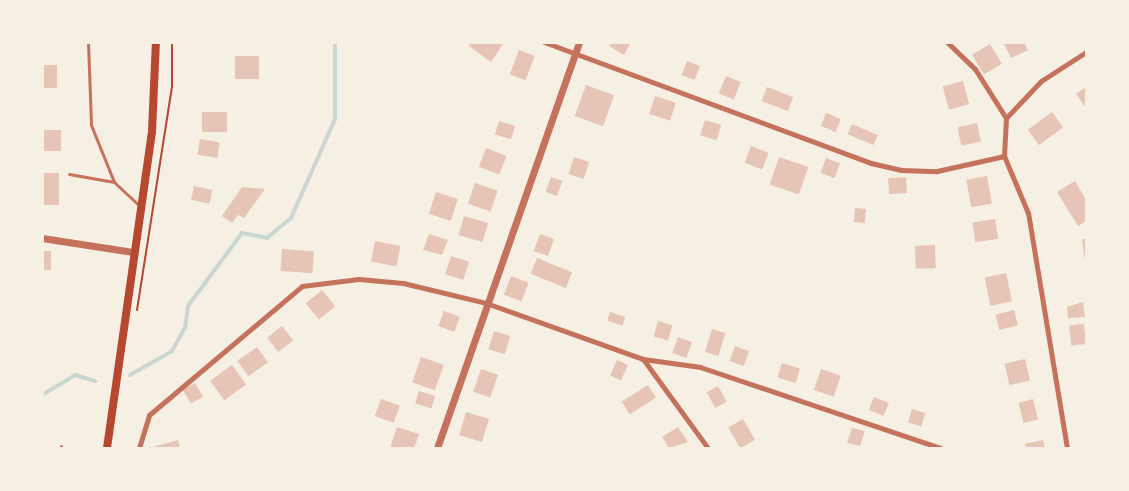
<!DOCTYPE html>
<style>
body{margin:0}
#map{position:relative;width:1129px;height:491px;overflow:hidden;background:#f6efe4;font-family:Roboto,sans-serif}
div>[style]{position:absolute}
.stream>*{height:4px;margin:-2px;padding:0 2px;transform-origin:2px;border-radius:2px;background:#c9d6d2}
.building>*{inset:0;background:#e6c5b7;transform-origin:0 0}
.path>*{height:2px;margin:-1px;padding:0 1px;transform-origin:1px;border-radius:1px;background:#b5482f}
.service>*{height:3px;margin:-1.5px;padding:0 1.5px;transform-origin:1.5px;border-radius:1.5px;background:#c5725c}
.minor>*{height:5px;margin:-2.5px;padding:0 2.5px;transform-origin:2.5px;border-radius:2.5px;background:#c5725c}
.tertiary>*{height:7px;margin:-3.5px;padding:0 3.5px;transform-origin:3.5px;border-radius:3.5px;background:#c5725c}
.secondary>*{height:8px;margin:-4px;padding:0 4px;transform-origin:4px;border-radius:4px;background:#b5482f}
span{translate:-50% -50%;white-space:nowrap;text-align:center;line-height:1.15;-webkit-text-stroke:5px #f6efe4;paint-order:stroke}
.frame{position:absolute;inset:0;border:44px solid #f6efe4;pointer-events:none}
</style>
<div id="map">
<div class="stream">
<div style="left:130px;top:375px;width:48px;rotate:-29.7deg"></div>
<div style="left:172px;top:351px;width:26px;rotate:-61deg"></div>
<div style="left:185px;top:328px;width:22px;rotate:-82deg"></div>
<div style="left:188px;top:306px;width:91px;rotate:-53.5deg"></div>
<div style="left:242px;top:233px;width:25px;rotate:11deg"></div>
<div style="left:267px;top:238px;width:31px;rotate:-40deg"></div>
<div style="left:291px;top:218px;width:108px;rotate:-66deg"></div>
<div style="left:335px;top:119px;width:77px;rotate:-90deg"></div>
<div style="left:42px;top:395px;width:39px;rotate:-31deg"></div>
<div style="left:75px;top:375px;width:21px;rotate:17deg"></div>
</div>
<div class="building">
<div style="clip-path:polygon(471px 42px,500px 42px,503px 44px,491px 62px,469px 46px)"></div>
<div style="clip-path:polygon(612px 42px,631px 42px,624px 55px,609px 46px)"></div>
<div style="clip-path:polygon(1003px 42px,1024px 42px,1028px 50px,1011px 58px)"></div>
<div style="left:990px;top:44px;width:23px;height:21px;rotate:59deg"></div>
<div style="left:519px;top:50px;width:17px;height:26px;rotate:21deg"></div>
<div style="left:235px;top:56px;width:24px;height:23px"></div>
<div style="left:687px;top:61px;width:14px;height:15px;rotate:21deg"></div>
<div style="left:42px;top:65px;width:15px;height:23px"></div>
<div style="left:726px;top:76px;width:16px;height:19px;rotate:22deg"></div>
<div style="left:963px;top:81px;width:24px;height:21px;rotate:75deg"></div>
<div style="left:586px;top:85px;width:30px;height:33px;rotate:20deg"></div>
<div style="left:767px;top:87px;width:28px;height:15px;rotate:21deg"></div>
<div style="clip-path:polygon(1086px 87px,1086px 108px,1076px 94px)"></div>
<div style="left:655px;top:96px;width:22px;height:19px;rotate:18deg"></div>
<div style="left:227px;top:112px;width:20px;height:25px;rotate:90deg"></div>
<div style="left:1052px;top:112px;width:19px;height:30px;rotate:54deg"></div>
<div style="left:826px;top:113px;width:16px;height:14px;rotate:22deg"></div>
<div style="left:705px;top:120px;width:17px;height:16px;rotate:17deg"></div>
<div style="left:499px;top:121px;width:17px;height:14px;rotate:17deg"></div>
<div style="left:977px;top:123px;width:19px;height:20px;rotate:78deg"></div>
<div style="left:852px;top:124px;width:28px;height:11px;rotate:23deg"></div>
<div style="left:42px;top:130px;width:19px;height:21px"></div>
<div style="left:200px;top:139px;width:20px;height:16px;rotate:9deg"></div>
<div style="left:751px;top:146px;width:19px;height:18px;rotate:21deg"></div>
<div style="left:486px;top:148px;width:22px;height:20px;rotate:21deg"></div>
<div style="left:574px;top:157px;width:16px;height:18px;rotate:18deg"></div>
<div style="left:779px;top:157px;width:31px;height:29px;rotate:19deg"></div>
<div style="left:826px;top:158px;width:15px;height:16px;rotate:20deg"></div>
<div style="left:42px;top:173px;width:17px;height:32px"></div>
<div style="left:987px;top:176px;width:28px;height:21px;rotate:80deg"></div>
<div style="left:551px;top:177px;width:12px;height:16px;rotate:20deg"></div>
<div style="left:906px;top:177px;width:16px;height:18px;rotate:86deg"></div>
<div style="clip-path:polygon(1075px 181px,1086px 200px,1086px 221px,1078px 226px,1057px 192px)"></div>
<div style="left:475px;top:183px;width:24px;height:22px;rotate:19deg"></div>
<div style="left:194px;top:186px;width:19px;height:14px;rotate:12deg"></div>
<div style="clip-path:polygon(242px 187px,265px 189px,244px 218px,238px 215px,232px 223px,222px 216px)"></div>
<div style="left:436px;top:192px;width:23px;height:23px;rotate:18deg"></div>
<div style="left:855px;top:208px;width:11px;height:14px;rotate:5deg"></div>
<div style="left:464px;top:216px;width:25px;height:20px;rotate:16deg"></div>
<div style="left:995px;top:219px;width:20px;height:23px;rotate:81deg"></div>
<div style="clip-path:polygon(429px 234px,448px 240px,442px 255px,423px 250px)"></div>
<div style="left:540px;top:234px;width:15px;height:18px;rotate:20deg"></div>
<div style="clip-path:polygon(1082px 239px,1086px 239px,1086px 261px,1085px 261px)"></div>
<div style="left:375px;top:241px;width:26px;height:21px;rotate:11deg"></div>
<div style="left:935px;top:245px;width:23px;height:20px;rotate:88deg"></div>
<div style="left:282px;top:249px;width:32px;height:22px;rotate:4deg"></div>
<div style="left:42px;top:251px;width:9px;height:19px"></div>
<div style="left:451px;top:256px;width:19px;height:19px;rotate:18deg"></div>
<div style="left:537px;top:258px;width:38px;height:17px;rotate:22deg"></div>
<div style="left:1006px;top:273px;width:29px;height:22px;rotate:78deg"></div>
<div style="left:511px;top:276px;width:19px;height:20px;rotate:21deg"></div>
<div style="left:322px;top:290px;width:21px;height:21px;rotate:51deg"></div>
<div style="clip-path:polygon(1083px 302px,1085px 317px,1068px 318px,1067px 307px)"></div>
<div style="left:1014px;top:310px;width:16px;height:19px;rotate:76deg"></div>
<div style="left:444px;top:311px;width:17px;height:16px;rotate:21deg"></div>
<div style="left:610px;top:312px;width:16px;height:9px;rotate:18deg"></div>
<div style="left:658px;top:321px;width:15px;height:16px;rotate:16deg"></div>
<div style="left:1084px;top:324px;width:20px;height:15px;rotate:84deg"></div>
<div style="left:282px;top:326px;width:18px;height:19px;rotate:52deg"></div>
<div style="left:712px;top:329px;width:14px;height:24px;rotate:17deg"></div>
<div style="left:494px;top:331px;width:17px;height:19px;rotate:17deg"></div>
<div style="left:678px;top:337px;width:15px;height:17px;rotate:20deg"></div>
<div style="left:735px;top:346px;width:15px;height:16px;rotate:20deg"></div>
<div style="left:257px;top:347px;width:19px;height:24px;rotate:55deg"></div>
<div style="left:421px;top:357px;width:24px;height:27px;rotate:19deg"></div>
<div style="left:1025px;top:359px;width:22px;height:21px;rotate:77deg"></div>
<div style="left:617px;top:360px;width:12px;height:17px;rotate:24deg"></div>
<div style="left:782px;top:363px;width:19px;height:15px;rotate:18deg"></div>
<div style="left:232px;top:365px;width:24px;height:27px;rotate:54deg"></div>
<div style="left:481px;top:369px;width:18px;height:24px;rotate:19deg"></div>
<div style="left:821px;top:369px;width:21px;height:22px;rotate:19deg"></div>
<div style="left:195px;top:383px;width:16px;height:14px;rotate:60deg"></div>
<div style="left:648px;top:385px;width:15px;height:31px;rotate:58deg"></div>
<div style="left:718px;top:386px;width:18px;height:13px;rotate:61deg"></div>
<div style="left:419px;top:391px;width:17px;height:13px;rotate:17deg"></div>
<div style="left:874px;top:397px;width:16px;height:14px;rotate:22deg"></div>
<div style="left:381px;top:399px;width:20px;height:18px;rotate:20deg"></div>
<div style="left:1033px;top:399px;width:21px;height:15px;rotate:76deg"></div>
<div style="left:912px;top:409px;width:14px;height:14px;rotate:17deg"></div>
<div style="left:466px;top:412px;width:24px;height:24px;rotate:17deg"></div>
<div style="left:743px;top:419px;width:24px;height:17px;rotate:60deg"></div>
<div style="clip-path:polygon(397px 427px,419px 434px,414px 448px,390px 448px)"></div>
<div style="clip-path:polygon(678px 427px,688px 442px,669px 448px,662px 437px)"></div>
<div style="clip-path:polygon(852px 428px,865px 431px,860px 446px,847px 443px)"></div>
<div style="clip-path:polygon(178px 440px,180px 448px,149px 448px)"></div>
<div style="clip-path:polygon(1043px 440px,1045px 448px,1026px 448px,1025px 444px)"></div>
</div>
<div class="path">
<div style="left:137px;top:310px;width:226px;rotate:-81.1deg"></div>
<div style="left:172px;top:87px;width:45px;rotate:-90deg"></div>
</div>
<div class="service">
<div style="left:88px;top:42px;width:83px;rotate:87.9deg"></div>
<div style="left:91px;top:125px;width:61px;rotate:68deg"></div>
<div style="left:114px;top:182px;width:37px;rotate:43deg"></div>
<div style="left:69px;top:174px;width:46px;rotate:10.1deg"></div>
<div style="left:61px;top:446px;width:2px;rotate:90deg"></div>
</div>
<div class="minor">
<div style="left:544px;top:42px;width:349px;rotate:20.3deg"></div>
<div style="left:871px;top:163px;width:31px;rotate:13deg"></div>
<div style="left:901px;top:170px;width:36px;rotate:2deg"></div>
<div style="left:937px;top:171px;width:69px;rotate:-12.6deg"></div>
<div style="left:947px;top:42px;width:39px;rotate:44deg"></div>
<div style="left:975px;top:69px;width:58px;rotate:57.7deg"></div>
<div style="left:643px;top:359px;width:58px;rotate:8deg"></div>
<div style="left:700px;top:367px;width:254px;rotate:18.6deg"></div>
<div style="left:139px;top:448px;width:34px;rotate:-73deg"></div>
<div style="left:149px;top:415px;width:200px;rotate:-40.1deg"></div>
<div style="left:302px;top:286px;width:57px;rotate:-7deg"></div>
<div style="left:359px;top:279px;width:44px;rotate:5.2deg"></div>
<div style="left:403px;top:283px;width:85px;rotate:13.5deg"></div>
<div style="left:486px;top:303px;width:167px;rotate:19.6deg"></div>
<div style="left:643px;top:359px;width:110px;rotate:53.9deg"></div>
<div style="left:1067px;top:448px;width:238px;rotate:-99.4deg"></div>
<div style="left:1028px;top:213px;width:62px;rotate:-112.8deg"></div>
<div style="left:1004px;top:156px;width:38px;rotate:-87deg"></div>
<div style="left:1006px;top:118px;width:51px;rotate:-46.6deg"></div>
<div style="left:1041px;top:81px;width:54px;rotate:-32.8deg"></div>
</div>
<div class="tertiary">
<div style="left:42px;top:238px;width:92px;rotate:8.7deg"></div>
<div style="left:437px;top:448px;width:430px;rotate:-70.7deg"></div>
</div>
<div class="secondary">
<div style="left:107px;top:448px;width:319px;rotate:-81.9deg"></div>
<div style="left:152px;top:132px;width:90px;rotate:-87.5deg"></div>
</div>
<div class="frame"></div>
</div>
